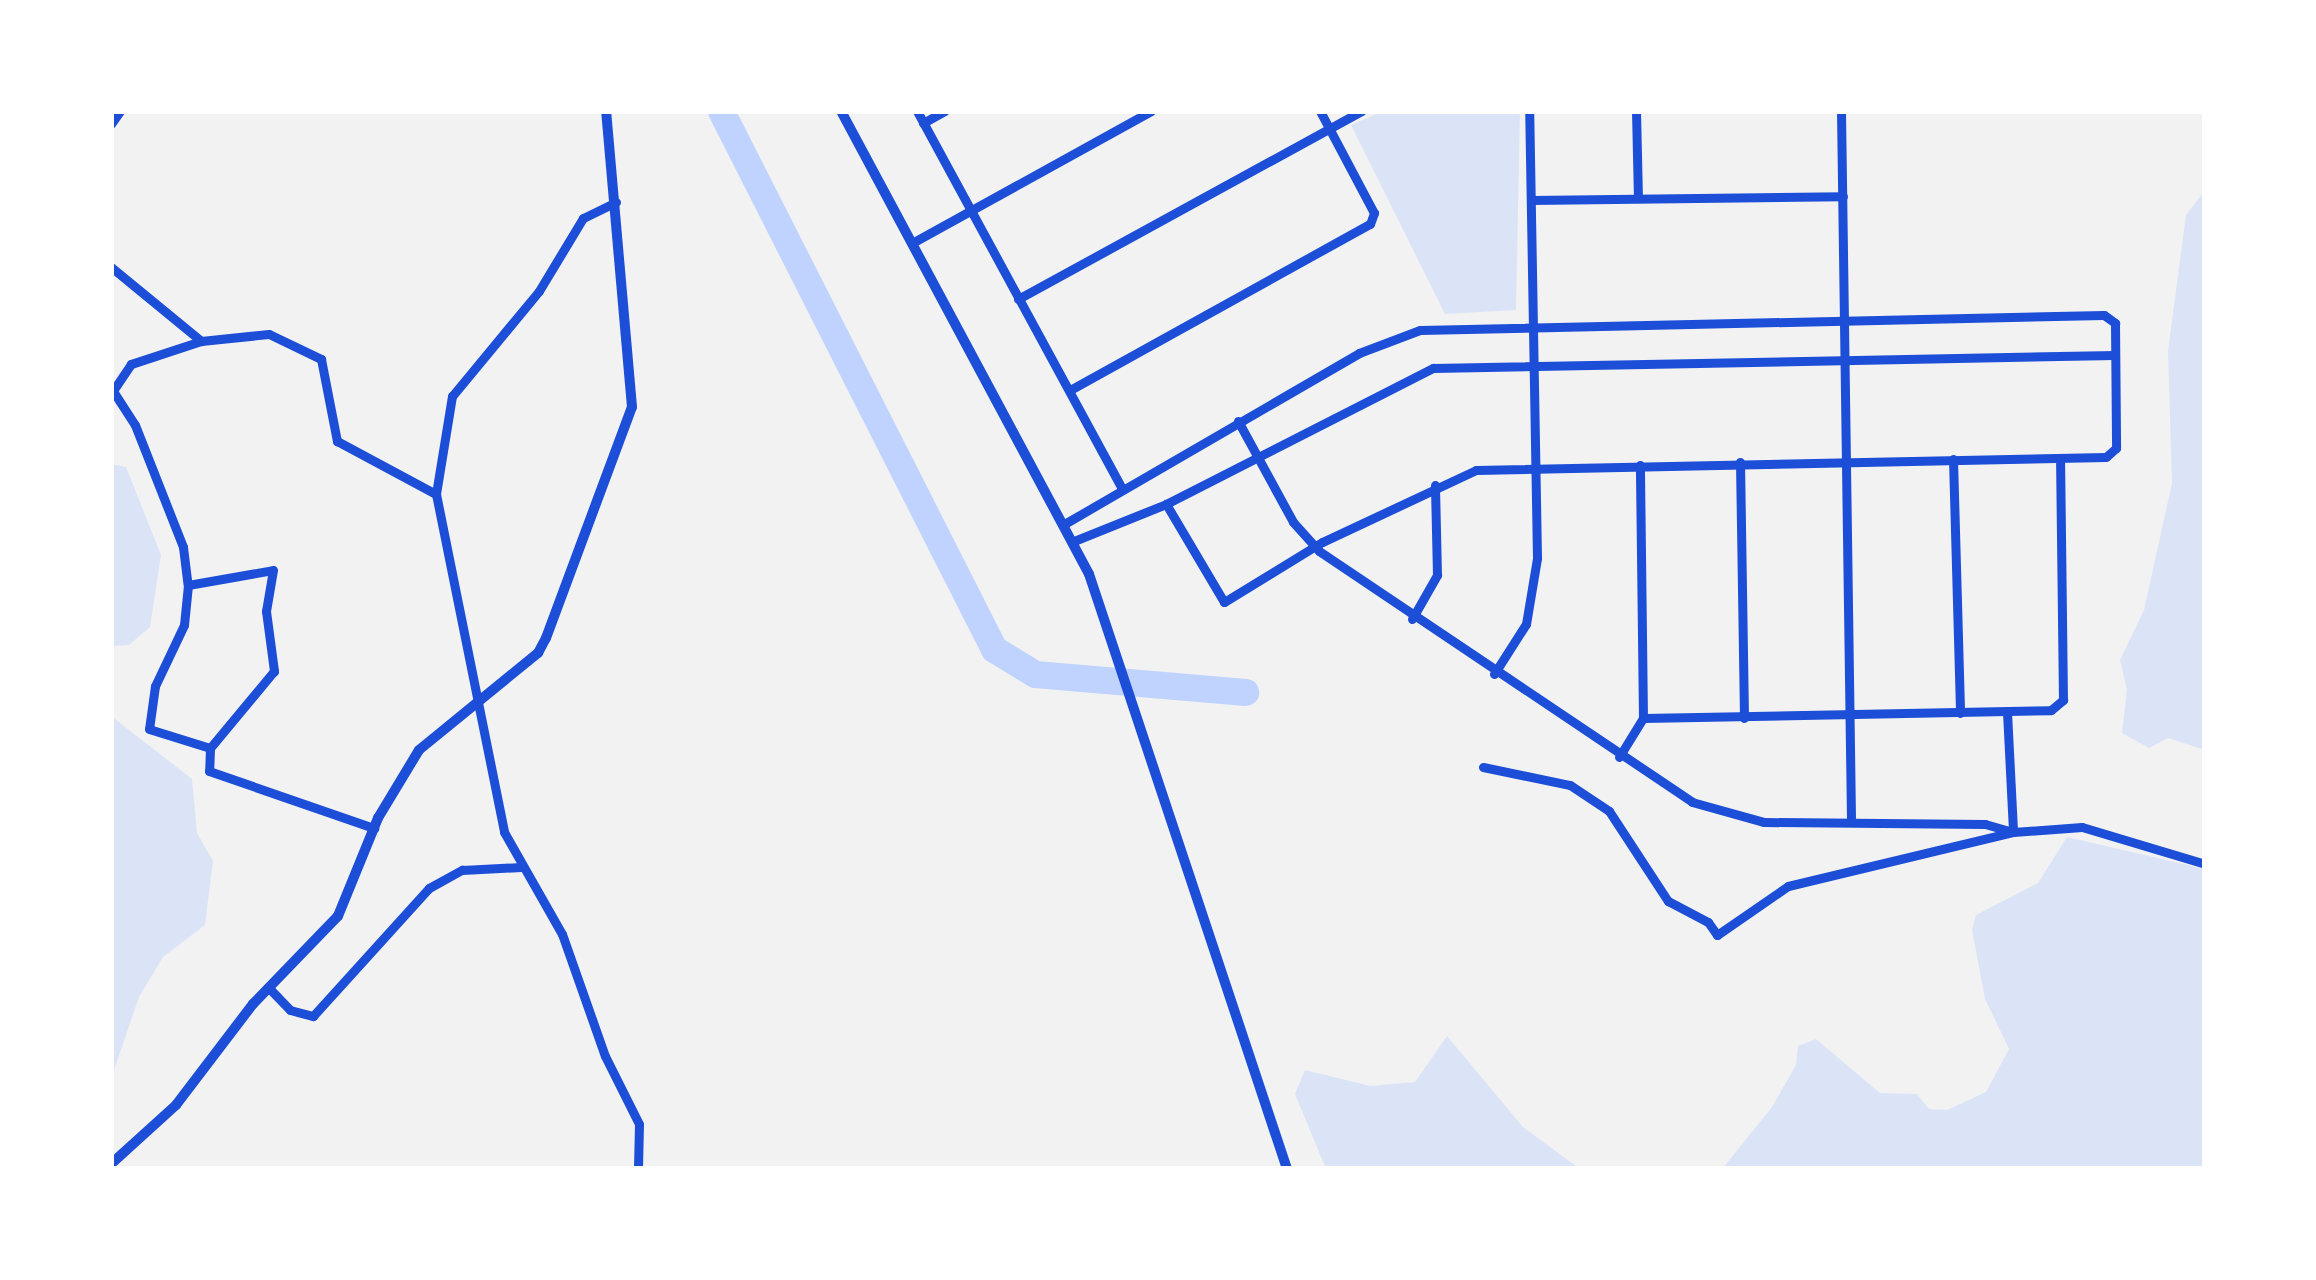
<!DOCTYPE html>
<style>
body{margin:0}
#map{position:relative;width:2316px;height:1280px;overflow:hidden;background:#f2f2f2;font-family:"PT Sans Narrow",sans-serif}
div>[style]{position:absolute}
.green>*{inset:0;background:#dbe4f7}
.river>*{height:27px;margin:-13.5px;padding:0 13.5px;transform-origin:13.5px;border-radius:13.5px;background:#bfd3fe}
.minor>*{height:9px;margin:-4.5px;padding:0 4.5px;transform-origin:4.5px;border-radius:4.5px;background:#1d4ed8}
.tertiary>*{height:10px;margin:-5px;padding:0 5px;transform-origin:5px;border-radius:5px;background:#1d4ed8}
span{translate:-50% -50%;white-space:nowrap;text-align:center;line-height:1.15;-webkit-text-stroke:12px #fff;paint-order:stroke}
.frame{position:absolute;inset:0;border:114px solid #fff;pointer-events:none}
</style>
<div id="map">
<div class="green">
<div style="clip-path:polygon(1383px 111px,1520px 111px,1516px 310px,1445px 314px,1351px 125px)"></div>
<div style="clip-path:polygon(2205px 190px,2205px 750px,2168px 738px,2149px 748px,2122px 733px,2127px 690px,2120px 660px,2144px 610px,2172px 483px,2168px 351px,2186px 215px)"></div>
<div style="clip-path:polygon(111px 464px,126px 467px,161px 555px,150px 627px,129px 645px,111px 646px)"></div>
<div style="clip-path:polygon(111px 716px,192px 779px,197px 833px,213px 861px,205px 925px,163px 957px,139px 997px,111px 1079px)"></div>
<div style="clip-path:polygon(2067px 837px,2205px 869px,2205px 1169px,1722px 1169px,1772px 1107px,1796px 1065px,1798px 1046px,1816px 1039px,1880px 1093px,1917px 1094px,1929px 1109px,1947px 1110px,1986px 1092px,2009px 1049px,1985px 999px,1972px 930px,1976px 915px,2038px 883px)"></div>
<div style="clip-path:polygon(1447px 1036px,1523px 1127px,1580px 1169px,1326px 1169px,1295px 1094px,1305px 1070px,1370px 1086px,1415px 1082px)"></div>
</div>
<div class="river">
<div style="left:721px;top:111px;width:603px;rotate:63.1deg"></div>
<div style="left:994px;top:649px;width:48px;rotate:31.4deg"></div>
<div style="left:1035px;top:674px;width:211px;rotate:4.9deg"></div>
</div>
<div class="minor">
<div style="left:917px;top:111px;width:427px;rotate:61.5deg"></div>
<div style="left:1636px;top:111px;width:87px;rotate:88.7deg"></div>
<div style="left:1841px;top:111px;width:711px;rotate:89.19deg"></div>
<div style="left:923px;top:123px;width:25px;rotate:-29deg"></div>
<div style="left:111px;top:124px;width:16px;rotate:-55deg"></div>
<div style="left:1531px;top:200px;width:312px;rotate:-0.7deg"></div>
<div style="left:616px;top:202px;width:37px;rotate:154deg"></div>
<div style="left:583px;top:218px;width:85px;rotate:121.1deg"></div>
<div style="left:539px;top:291px;width:136px;rotate:129.6deg"></div>
<div style="left:452px;top:396px;width:99px;rotate:99.3deg"></div>
<div style="left:436px;top:494px;width:345px;rotate:78.6deg"></div>
<div style="left:504px;top:832px;width:117px;rotate:60.4deg"></div>
<div style="left:562px;top:934px;width:129px;rotate:70.6deg"></div>
<div style="left:605px;top:1056px;width:76px;rotate:63.4deg"></div>
<div style="left:639px;top:1124px;width:45px;rotate:91.3deg"></div>
<div style="left:912px;top:243px;width:273px;rotate:-28.9deg"></div>
<div style="left:111px;top:267px;width:117px;rotate:39.4deg"></div>
<div style="left:201px;top:341px;width:68px;rotate:-5.9deg"></div>
<div style="left:269px;top:334px;width:58px;rotate:25.7deg"></div>
<div style="left:321px;top:359px;width:84px;rotate:79deg"></div>
<div style="left:337px;top:441px;width:112px;rotate:28.2deg"></div>
<div style="left:1018px;top:299px;width:392px;rotate:-28.7deg"></div>
<div style="left:201px;top:341px;width:74px;rotate:161.8deg"></div>
<div style="left:131px;top:364px;width:32px;rotate:124deg"></div>
<div style="left:113px;top:391px;width:40px;rotate:57.1deg"></div>
<div style="left:135px;top:425px;width:131px;rotate:68.5deg"></div>
<div style="left:183px;top:547px;width:38px;rotate:83deg"></div>
<div style="left:188px;top:585px;width:40px;rotate:95.7deg"></div>
<div style="left:184px;top:625px;width:68px;rotate:115.4deg"></div>
<div style="left:155px;top:686px;width:43px;rotate:97.9deg"></div>
<div style="left:149px;top:729px;width:64px;rotate:17.3deg"></div>
<div style="left:1070px;top:390px;width:343px;rotate:-29deg"></div>
<div style="left:1370px;top:224px;width:12px;rotate:-70deg"></div>
<div style="left:1374px;top:213px;width:115px;rotate:-117.9deg"></div>
<div style="left:1238px;top:421px;width:115px;rotate:61.4deg"></div>
<div style="left:1293px;top:522px;width:39px;rotate:48deg"></div>
<div style="left:1319px;top:551px;width:450px;rotate:33.9deg"></div>
<div style="left:1692px;top:802px;width:75px;rotate:15.5deg"></div>
<div style="left:1764px;top:822px;width:221px;rotate:0.5deg"></div>
<div style="left:1985px;top:824px;width:29px;rotate:16deg"></div>
<div style="left:1953px;top:459px;width:254px;rotate:88.4deg"></div>
<div style="left:1740px;top:462px;width:256px;rotate:89.1deg"></div>
<div style="left:1066px;top:523px;width:339px;rotate:-30.1deg"></div>
<div style="left:1359px;top:353px;width:65px;rotate:-20.7deg"></div>
<div style="left:1420px;top:330px;width:684px;rotate:-1.26deg"></div>
<div style="left:2104px;top:315px;width:14px;rotate:36deg"></div>
<div style="left:2115px;top:323px;width:125px;rotate:89.5deg"></div>
<div style="left:2116px;top:448px;width:13px;rotate:138deg"></div>
<div style="left:2106px;top:457px;width:630px;rotate:178.82deg"></div>
<div style="left:1476px;top:470px;width:170px;rotate:154.9deg"></div>
<div style="left:1322px;top:542px;width:115px;rotate:148.5deg"></div>
<div style="left:1224px;top:602px;width:114px;rotate:-120.6deg"></div>
<div style="left:1074px;top:541px;width:99px;rotate:-21.9deg"></div>
<div style="left:1166px;top:504px;width:300px;rotate:-27deg"></div>
<div style="left:1433px;top:368px;width:682px;rotate:-1.09deg"></div>
<div style="left:188px;top:585px;width:86px;rotate:-10deg"></div>
<div style="left:273px;top:570px;width:42px;rotate:99.7deg"></div>
<div style="left:266px;top:611px;width:61px;rotate:82.4deg"></div>
<div style="left:274px;top:671px;width:100px;rotate:129.7deg"></div>
<div style="left:210px;top:748px;width:23px;rotate:92deg"></div>
<div style="left:209px;top:771px;width:175px;rotate:19.1deg"></div>
<div style="left:1412px;top:619px;width:51px;rotate:-60.4deg"></div>
<div style="left:1437px;top:575px;width:90px;rotate:-91.3deg"></div>
<div style="left:1494px;top:674px;width:59px;rotate:-57.4deg"></div>
<div style="left:1526px;top:624px;width:67px;rotate:-80.5deg"></div>
<div style="left:1537px;top:558px;width:447px;rotate:-91deg"></div>
<div style="left:2007px;top:712px;width:120px;rotate:87.1deg"></div>
<div style="left:1643px;top:718px;width:408px;rotate:-1.1deg"></div>
<div style="left:2051px;top:710px;width:16px;rotate:-40deg"></div>
<div style="left:2063px;top:700px;width:242px;rotate:-90.7deg"></div>
<div style="left:1619px;top:757px;width:46px;rotate:-58.4deg"></div>
<div style="left:1643px;top:718px;width:253px;rotate:-90.7deg"></div>
<div style="left:1483px;top:767px;width:89px;rotate:11.7deg"></div>
<div style="left:1570px;top:785px;width:47px;rotate:33.7deg"></div>
<div style="left:1609px;top:811px;width:108px;rotate:56.8deg"></div>
<div style="left:1668px;top:901px;width:45px;rotate:27.7deg"></div>
<div style="left:1708px;top:922px;width:16px;rotate:55deg"></div>
<div style="left:1717px;top:935px;width:86px;rotate:-34.6deg"></div>
<div style="left:1788px;top:886px;width:231px;rotate:-13.5deg"></div>
<div style="left:2013px;top:832px;width:69px;rotate:-4.1deg"></div>
<div style="left:2082px;top:827px;width:128px;rotate:16.7deg"></div>
<div style="left:268px;top:987px;width:32px;rotate:46deg"></div>
<div style="left:290px;top:1010px;width:24px;rotate:15deg"></div>
<div style="left:313px;top:1016px;width:173px;rotate:-47.8deg"></div>
<div style="left:429px;top:888px;width:38px;rotate:-29deg"></div>
<div style="left:462px;top:870px;width:59px;rotate:-2.9deg"></div>
</div>
<div class="tertiary">
<div style="left:841px;top:111px;width:525px;rotate:61.82deg"></div>
<div style="left:1089px;top:574px;width:627px;rotate:71.59deg"></div>
<div style="left:111px;top:1164px;width:88px;rotate:-42.2deg"></div>
<div style="left:176px;top:1105px;width:127px;rotate:-52.7deg"></div>
<div style="left:253px;top:1004px;width:122px;rotate:-46deg"></div>
<div style="left:338px;top:916px;width:106px;rotate:-67.8deg"></div>
<div style="left:378px;top:818px;width:79px;rotate:-58.9deg"></div>
<div style="left:419px;top:750px;width:154px;rotate:-39.2deg"></div>
<div style="left:538px;top:653px;width:17px;rotate:-62deg"></div>
<div style="left:546px;top:638px;width:246px;rotate:-69.6deg"></div>
<div style="left:632px;top:407px;width:297px;rotate:-95deg"></div>
</div>
<div class="frame"></div>
</div>
